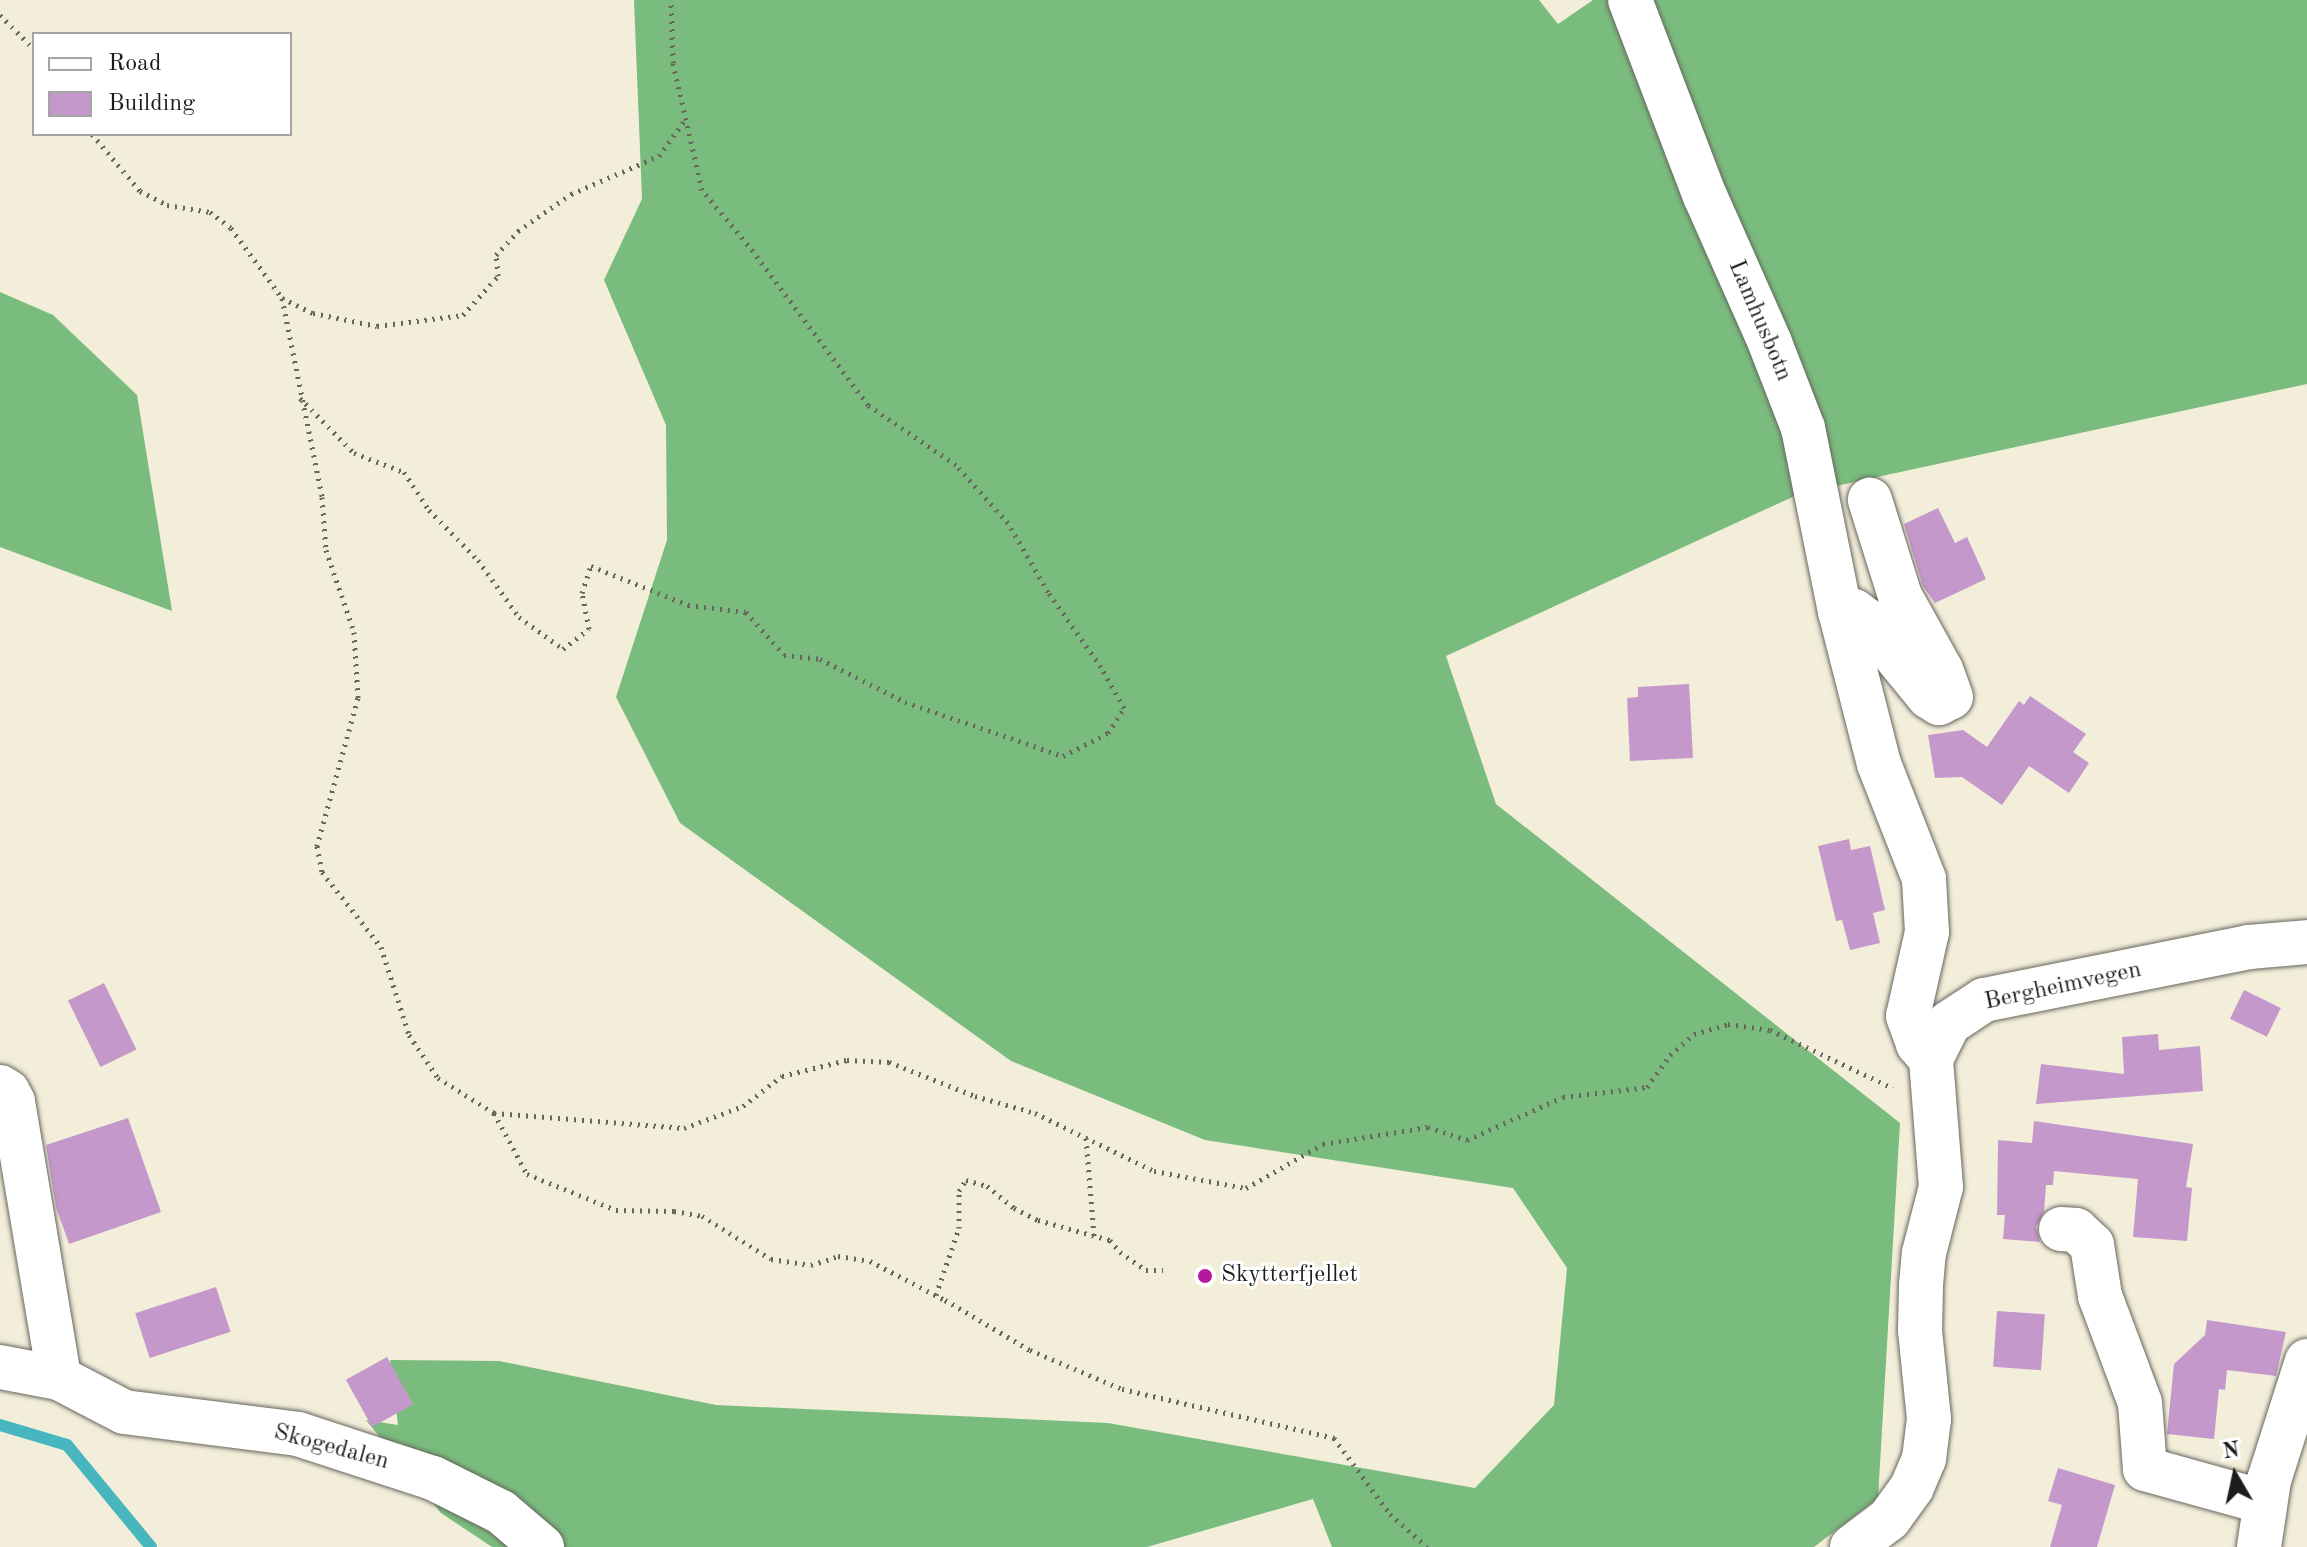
<!DOCTYPE html>
<style>
body{margin:0}
#map{position:relative;width:2307px;height:1547px;overflow:hidden;background:#f3eeda;font-family:"Old Standard TT",serif}
div>[style]{position:absolute}
.forest>*{inset:0;background:#7abc7e}
.stream>*{height:12px;margin:-6px;padding:0 6px;transform-origin:6px;border-radius:6px;background:#47b6be}
.building>*{inset:0;background:#c498cb;transform-origin:0 0}
.path>*{height:5px;margin-top:-2.5px;transform-origin:0;background:repeating-linear-gradient(90deg,#67665e 0 2px,transparent 0 8px)}
.roads{filter:drop-shadow(0 0 2px #67665e) drop-shadow(0 0 2px #67665e)}
.minor>*{height:44px;margin:-22px;padding:0 22px;transform-origin:22px;border-radius:22px;background:#fff}
.dots>*{width:22px;height:22px;translate:-50% -50%;box-sizing:border-box;border:4px solid #fff;border-radius:50%}
span{translate:-50% -50%;white-space:nowrap;text-align:center;line-height:1.15;-webkit-text-stroke:6px #fff;paint-order:stroke}
.street-label{font-size:24px;color:#1c1c1c}
.poi-label{font-size:24px;color:#1c1c1c}
.left{translate:0 -50%;text-align:left}
.legend{position:absolute;left:32px;top:32px;width:260px;height:104px;box-sizing:border-box;background:#fff;border:2px solid #a4a4a4;margin:0;padding:10px 14px;list-style:none;font-size:24px;color:#1c1c1c}
.legend li{display:flex;align-items:center;gap:16px;height:40px}
.legend b{width:40px;border:2px solid #a4a4a4}
.north{position:absolute;left:2195px;top:1435px;width:80px;height:80px;-webkit-text-stroke:6px #fff;paint-order:stroke;rotate:351deg;font-size:22px;font-weight:700;line-height:32px;text-align:center;color:#1c1c1c}
.north::after{content:'';display:block;margin:auto;width:28px;height:36px;background:#1c1c1c;clip-path:polygon(50% 0,100% 100%,50% 72%,0 100%)}
</style>
<div id="map">
<div class="forest">
<div style="clip-path:polygon(634px 0,1539px 0,1558px 24px,1593px 0,2307px 0,2307px 384px,1799px 494px,1446px 656px,1496px 804px,1900px 1123px,1878px 1498px,1814px 1547px,1332px 1547px,1313px 1499px,1147px 1547px,492px 1547px,441px 1513px,366px 1420px,398px 1425px,390px 1360px,499px 1361px,716px 1405px,1108px 1423px,1475px 1488px,1554px 1405px,1567px 1268px,1513px 1188px,1205px 1140px,1011px 1061px,680px 823px,616px 697px,667px 540px,666px 425px,604px 280px,642px 199px)"></div>
<div style="clip-path:polygon(0 292px,53px 315px,137px 395px,172px 611px,0 547px)"></div>
</div>
<div class="stream">
<div style="left:0;top:1425px;width:70px;rotate:16.6deg"></div>
<div style="left:67px;top:1445px;width:132px;rotate:50.5deg"></div>
</div>
<div class="building">
<div style="clip-path:polygon(1938px 508px,1955px 543px,1967px 537px,1986px 579px,1935px 603px,1923px 586px,1904px 524px)"></div>
<div style="clip-path:polygon(1689px 684px,1693px 758px,1630px 761px,1627px 698px,1638px 697px,1638px 687px)"></div>
<div style="clip-path:polygon(2030px 696px,2086px 734px,2073px 752px,2089px 763px,2069px 793px,2029px 766px,2002px 805px,1962px 777px,1935px 778px,1928px 735px,1963px 730px,1987px 747px,2019px 701px,2024px 705px)"></div>
<div style="clip-path:polygon(1849px 839px,1851px 850px,1870px 846px,1885px 910px,1873px 913px,1880px 943px,1850px 950px,1842px 920px,1836px 921px,1818px 846px)"></div>
<div style="left:104px;top:983px;width:74px;height:40px;rotate:64deg"></div>
<div style="left:2244px;top:990px;width:41px;height:32px;rotate:26deg"></div>
<div style="clip-path:polygon(2158px 1034px,2159px 1050px,2200px 1046px,2203px 1091px,2036px 1104px,2041px 1064px,2124px 1074px,2122px 1037px)"></div>
<div style="clip-path:polygon(128px 1118px,161px 1212px,69px 1244px,56px 1207px,46px 1145px)"></div>
<div style="clip-path:polygon(2034px 1121px,2193px 1144px,2186px 1187px,2192px 1188px,2187px 1241px,2133px 1237px,2138px 1179px,2054px 1171px,2053px 1185px,2046px 1185px,2044px 1212px,2036px 1227px,2040px 1242px,2003px 1239px,2005px 1215px,1997px 1215px,1998px 1140px,2032px 1143px)"></div>
<div style="left:216px;top:1287px;width:47px;height:85px;rotate:72deg"></div>
<div style="left:1997px;top:1311px;width:48px;height:56px;rotate:4deg"></div>
<div style="clip-path:polygon(2207px 1320px,2286px 1332px,2276px 1376px,2227px 1370px,2225px 1390px,2219px 1389px,2214px 1439px,2167px 1434px,2174px 1364px,2205px 1335px)"></div>
<div style="left:387px;top:1357px;width:54px;height:47px;rotate:61deg"></div>
<div style="clip-path:polygon(2058px 1468px,2115px 1485px,2097px 1547px,2050px 1547px,2062px 1505px,2048px 1501px)"></div>
</div>
<div class="path">
<div style="left:0;top:15px;width:48px;rotate:45deg"></div>
<div style="left:92px;top:134px;width:75px;rotate:49.9deg"></div>
<div style="left:140px;top:191px;width:30px;rotate:27deg"></div>
<div style="left:167px;top:205px;width:44px;rotate:9.2deg"></div>
<div style="left:210px;top:212px;width:26px;rotate:37deg"></div>
<div style="left:231px;top:228px;width:87px;rotate:53.9deg"></div>
<div style="left:282px;top:298px;width:203px;rotate:78.6deg"></div>
<div style="left:322px;top:497px;width:53px;rotate:85.7deg"></div>
<div style="left:326px;top:550px;width:87px;rotate:71.1deg"></div>
<div style="left:354px;top:632px;width:66px;rotate:86.5deg"></div>
<div style="left:358px;top:698px;width:154px;rotate:105.5deg"></div>
<div style="left:317px;top:846px;width:26px;rotate:79deg"></div>
<div style="left:322px;top:872px;width:95px;rotate:51.8deg"></div>
<div style="left:381px;top:947px;width:92px;rotate:72.3deg"></div>
<div style="left:409px;top:1035px;width:52px;rotate:56deg"></div>
<div style="left:438px;top:1078px;width:66px;rotate:32deg"></div>
<div style="left:494px;top:1113px;width:69px;rotate:61.6deg"></div>
<div style="left:527px;top:1174px;width:96px;rotate:22deg"></div>
<div style="left:616px;top:1210px;width:58px;rotate:1deg"></div>
<div style="left:674px;top:1211px;width:28px;rotate:10deg"></div>
<div style="left:702px;top:1216px;width:81px;rotate:31.9deg"></div>
<div style="left:771px;top:1259px;width:40px;rotate:8.5deg"></div>
<div style="left:811px;top:1265px;width:28px;rotate:-18deg"></div>
<div style="left:838px;top:1256px;width:32px;rotate:9deg"></div>
<div style="left:870px;top:1261px;width:85px;rotate:27.5deg"></div>
<div style="left:945px;top:1300px;width:99px;rotate:30.5deg"></div>
<div style="left:1030px;top:1350px;width:100px;rotate:23deg"></div>
<div style="left:1122px;top:1389px;width:218px;rotate:13deg"></div>
<div style="left:1334px;top:1438px;width:94px;rotate:53.6deg"></div>
<div style="left:1390px;top:1514px;width:50px;rotate:41.7deg"></div>
<div style="left:282px;top:298px;width:34px;rotate:26deg"></div>
<div style="left:313px;top:313px;width:65px;rotate:11.5deg"></div>
<div style="left:377px;top:326px;width:87px;rotate:-7.3deg"></div>
<div style="left:463px;top:315px;width:52px;rotate:-48.1deg"></div>
<div style="left:498px;top:276px;width:21px;rotate:-95deg"></div>
<div style="left:496px;top:255px;width:33px;rotate:-47deg"></div>
<div style="left:518px;top:231px;width:65px;rotate:-34.9deg"></div>
<div style="left:571px;top:194px;width:96px;rotate:-23.4deg"></div>
<div style="left:659px;top:156px;width:44px;rotate:-54.2deg"></div>
<div style="left:300px;top:398px;width:77px;rotate:45.5deg"></div>
<div style="left:354px;top:453px;width:53px;rotate:20.8deg"></div>
<div style="left:404px;top:472px;width:45px;rotate:56.7deg"></div>
<div style="left:429px;top:510px;width:70px;rotate:45.6deg"></div>
<div style="left:478px;top:560px;width:70px;rotate:54.3deg"></div>
<div style="left:519px;top:617px;width:54px;rotate:36deg"></div>
<div style="left:563px;top:649px;width:33px;rotate:-38deg"></div>
<div style="left:589px;top:629px;width:37px;rotate:-101deg"></div>
<div style="left:582px;top:593px;width:28px;rotate:-72deg"></div>
<div style="left:591px;top:566px;width:105px;rotate:21.9deg"></div>
<div style="left:688px;top:605px;width:58px;rotate:6.9deg"></div>
<div style="left:746px;top:612px;width:57px;rotate:48.5deg"></div>
<div style="left:784px;top:655px;width:36px;rotate:6deg"></div>
<div style="left:820px;top:659px;width:95px;rotate:26.8deg"></div>
<div style="left:905px;top:702px;width:167px;rotate:18.9deg"></div>
<div style="left:1063px;top:756px;width:51px;rotate:-27.1deg"></div>
<div style="left:1108px;top:733px;width:30px;rotate:-57deg"></div>
<div style="left:1124px;top:708px;width:47px;rotate:-119.3deg"></div>
<div style="left:1101px;top:667px;width:92px;rotate:-125.2deg"></div>
<div style="left:1048px;top:592px;width:80px;rotate:-120.1deg"></div>
<div style="left:1008px;top:523px;width:78px;rotate:-131.9deg"></div>
<div style="left:956px;top:465px;width:107px;rotate:-145.7deg"></div>
<div style="left:868px;top:405px;width:192px;rotate:-126.8deg"></div>
<div style="left:753px;top:251px;width:80px;rotate:-129.9deg"></div>
<div style="left:702px;top:190px;width:130px;rotate:-102.9deg"></div>
<div style="left:673px;top:63px;width:63px;rotate:-91.8deg"></div>
<div style="left:494px;top:1113px;width:191px;rotate:4.5deg"></div>
<div style="left:684px;top:1128px;width:63px;rotate:-20.4deg"></div>
<div style="left:743px;top:1106px;width:49px;rotate:-37.6deg"></div>
<div style="left:782px;top:1076px;width:67px;rotate:-13.8deg"></div>
<div style="left:847px;top:1060px;width:42px;rotate:2.7deg"></div>
<div style="left:889px;top:1062px;width:92px;rotate:21.6deg"></div>
<div style="left:975px;top:1096px;width:62px;rotate:15.8deg"></div>
<div style="left:1035px;top:1113px;width:132px;rotate:26deg"></div>
<div style="left:1154px;top:1171px;width:94px;rotate:10.5deg"></div>
<div style="left:1246px;top:1188px;width:89px;rotate:-29.7deg"></div>
<div style="left:1323px;top:1144px;width:106px;rotate:-9.2deg"></div>
<div style="left:1428px;top:1127px;width:41px;rotate:18.4deg"></div>
<div style="left:1467px;top:1140px;width:105px;rotate:-24.1deg"></div>
<div style="left:1563px;top:1097px;width:85px;rotate:-6.8deg"></div>
<div style="left:1647px;top:1087px;width:39px;rotate:-54deg"></div>
<div style="left:1670px;top:1055px;width:32px;rotate:-41deg"></div>
<div style="left:1694px;top:1034px;width:35px;rotate:-16deg"></div>
<div style="left:1728px;top:1024px;width:42px;rotate:8.1deg"></div>
<div style="left:1770px;top:1030px;width:136px;rotate:25.2deg"></div>
<div style="left:1086px;top:1138px;width:98px;rotate:85.3deg"></div>
<div style="left:936px;top:1295px;width:71px;rotate:-71.1deg"></div>
<div style="left:959px;top:1228px;width:37px;rotate:-90deg"></div>
<div style="left:959px;top:1191px;width:13px;rotate:-58deg"></div>
<div style="left:966px;top:1180px;width:22px;rotate:16deg"></div>
<div style="left:987px;top:1186px;width:35px;rotate:39deg"></div>
<div style="left:1014px;top:1208px;width:27px;rotate:27deg"></div>
<div style="left:1038px;top:1220px;width:75px;rotate:15.5deg"></div>
<div style="left:1110px;top:1240px;width:16px;rotate:50deg"></div>
<div style="left:1120px;top:1252px;width:32px;rotate:35deg"></div>
<div style="left:1146px;top:1270px;width:17px"></div>
</div>
<div class="roads">
<div class="minor">
<div style="left:1630px;top:0;width:210px;rotate:69.1deg"></div>
<div style="left:1705px;top:196px;width:161px;rotate:66.1deg"></div>
<div style="left:1770px;top:343px;width:91px;rotate:68.8deg"></div>
<div style="left:1803px;top:428px;width:187px;rotate:78.6deg"></div>
<div style="left:1840px;top:611px;width:158px;rotate:75.7deg"></div>
<div style="left:1879px;top:764px;width:123px;rotate:68.6deg"></div>
<div style="left:1924px;top:879px;width:53px;rotate:86.8deg"></div>
<div style="left:1927px;top:932px;width:86px;rotate:102.7deg"></div>
<div style="left:1908px;top:1016px;width:30px;rotate:70deg"></div>
<div style="left:1918px;top:1044px;width:20px;rotate:49deg"></div>
<div style="left:1840px;top:611px;width:14px"></div>
<div style="left:1854px;top:611px;width:15px;rotate:37deg"></div>
<div style="left:1866px;top:620px;width:99px;rotate:50.7deg"></div>
<div style="left:1929px;top:697px;width:12px;rotate:31deg"></div>
<div style="left:1939px;top:703px;width:13px;rotate:-27deg"></div>
<div style="left:1951px;top:697px;width:29px;rotate:-110deg"></div>
<div style="left:1941px;top:670px;width:85px;rotate:-119deg"></div>
<div style="left:1900px;top:596px;width:101px;rotate:-107.4deg"></div>
<div style="left:0;top:1087px;width:9px;rotate:32deg"></div>
<div style="left:8px;top:1092px;width:11px;rotate:63deg"></div>
<div style="left:13px;top:1102px;width:280px;rotate:80.5deg"></div>
<div style="left:2061px;top:1229px;width:15px;rotate:4deg"></div>
<div style="left:2076px;top:1230px;width:22px;rotate:43deg"></div>
<div style="left:2092px;top:1245px;width:52px;rotate:81.1deg"></div>
<div style="left:2100px;top:1296px;width:114px;rotate:69.5deg"></div>
<div style="left:2140px;top:1403px;width:66px;rotate:85.7deg"></div>
<div style="left:2145px;top:1469px;width:123px;rotate:15.5deg"></div>
<div style="left:0;top:1367px;width:60px;rotate:10.6deg"></div>
<div style="left:59px;top:1378px;width:73px;rotate:27.6deg"></div>
<div style="left:124px;top:1412px;width:175px;rotate:7.2deg"></div>
<div style="left:298px;top:1434px;width:142px;rotate:18.1deg"></div>
<div style="left:433px;top:1478px;width:76px;rotate:26.6deg"></div>
<div style="left:501px;top:1512px;width:54px;rotate:40.5deg"></div>
<div style="left:1852px;top:1547px;width:46px;rotate:-37.1deg"></div>
<div style="left:1889px;top:1519px;width:39px;rotate:-54deg"></div>
<div style="left:1912px;top:1487px;width:30px;rotate:-67deg"></div>
<div style="left:1924px;top:1459px;width:40px;rotate:-82.9deg"></div>
<div style="left:1929px;top:1419px;width:89px;rotate:-95.8deg"></div>
<div style="left:1920px;top:1330px;width:45px;rotate:-88.7deg"></div>
<div style="left:1921px;top:1285px;width:32px;rotate:-85deg"></div>
<div style="left:1924px;top:1253px;width:68px;rotate:-75.6deg"></div>
<div style="left:1941px;top:1187px;width:128px;rotate:-94.5deg"></div>
<div style="left:1931px;top:1059px;width:40px;rotate:-63.4deg"></div>
<div style="left:1949px;top:1023px;width:42px;rotate:-33.3deg"></div>
<div style="left:1984px;top:1000px;width:270px;rotate:-11.3deg"></div>
<div style="left:2249px;top:947px;width:58px;rotate:-4.9deg"></div>
<div style="left:2259px;top:1547px;width:68px;rotate:-81.5deg"></div>
<div style="left:2269px;top:1480px;width:125px;rotate:-72.3deg"></div>
</div>
</div>
<div class="dots">
<div style="left:1205px;top:1276px;background:#b5179e"></div>
</div>
<div class="street-label">
<span style="left:1759px;top:321px;rotate:67deg">Lamhusbotn</span>
<span style="left:2063px;top:987px;rotate:-12deg">Bergheimvegen</span>
<span style="left:331px;top:1448px;rotate:15deg">Skogedalen</span>
</div>
<div class="poi-label">
<span class="left" style="left:1221px;top:1276px">Skytterfjellet</span>
</div>
<ul class="legend">
<li><b style="height:10px;background:#fff"></b>Road</li>
<li><b style="height:22px;background:#c498cb"></b>Building</li>
</ul>
<div class="north">N</div>
</div>
